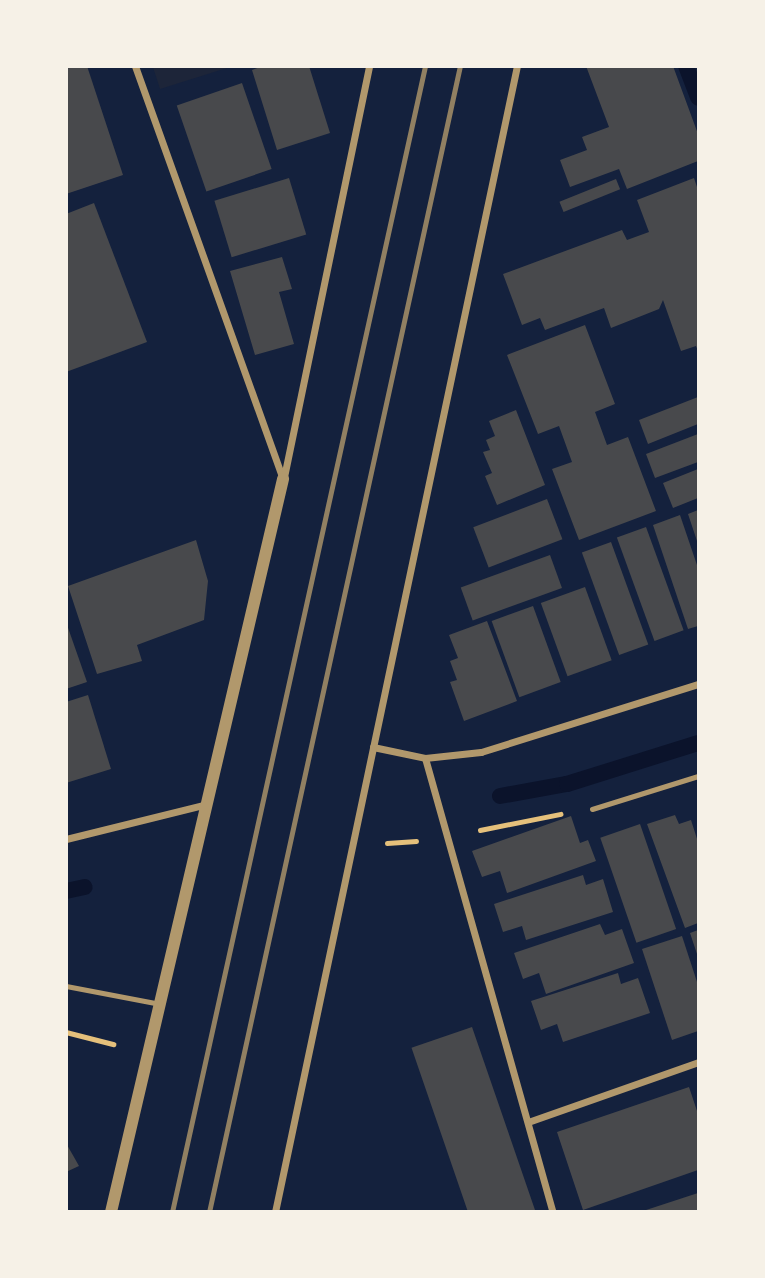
<!DOCTYPE html>
<style>
body{margin:0}
#map{position:relative;width:765px;height:1278px;overflow:hidden;background:#14213d;font-family:"Sofia Sans Condensed",sans-serif}
div>[style]{position:absolute}
.green>*{inset:0;background:#1d2539}
.stream>*{height:16px;margin:-8px;padding:0 8px;transform-origin:8px;border-radius:8px;background:#0b132b}
.building>*{inset:0;background:#48494c;transform-origin:0 0}
.path>*{height:4.5px;margin:-2.25px;padding:0 2.25px;transform-origin:2.25px;border-radius:2.25px;background:#e5c07b}
.service>*{height:5px;margin:-2.5px;padding:0 2.5px;transform-origin:2.5px;border-radius:2.5px;background:#b1986c}
.minor>*{height:7px;margin:-3.5px;padding:0 3.5px;transform-origin:3.5px;border-radius:3.5px;background:#b1986c}
.tertiary>*{height:12px;margin:-6px;padding:0 6px;transform-origin:6px;border-radius:6px;background:#b1986c}
.rail>*{height:5px;margin:-2.5px;padding:0 2.5px;transform-origin:2.5px;border-radius:2.5px;background:#918062}
span{translate:-50% -50%;white-space:nowrap;text-align:center;line-height:1.15;-webkit-text-stroke:7px #f6f1e7;paint-order:stroke}
.frame{position:absolute;inset:0;border:68px solid #f6f1e7;pointer-events:none}
</style>
<div id="map">
<div class="green">
<div style="clip-path:polygon(153px 67px,153px 66px,230px 67px,160px 89px)"></div>
</div>
<div class="stream">
<div style="left:686px;top:66px;width:34px;rotate:69deg"></div>
<div style="left:500px;top:796px;width:68px;rotate:-10.2deg"></div>
<div style="left:567px;top:784px;width:137px;rotate:-17.4deg"></div>
<div style="left:66px;top:891px;width:19px;rotate:-12deg"></div>
</div>
<div class="building">
<div style="clip-path:polygon(66px 66px,87px 66px,123px 175px,66px 194px)"></div>
<div style="clip-path:polygon(263px 66px,309px 66px,330px 133px,277px 150px,252px 70px)"></div>
<div style="clip-path:polygon(586px 66px,673px 66px,698px 134px,698px 161px,627px 189px,619px 169px,570px 187px,560px 160px,587px 150px,582px 137px,609px 127px)"></div>
<div style="left:242px;top:83px;width:91px;height:69px;rotate:71deg"></div>
<div style="left:289px;top:178px;width:59px;height:78px;rotate:73deg"></div>
<div style="clip-path:polygon(694px 178px,698px 190px,698px 351px,696px 346px,681px 351px,663px 300px,659px 309px,611px 328px,604px 308px,545px 330px,540px 318px,522px 325px,503px 274px,622px 230px,627px 240px,649px 232px,637px 200px)"></div>
<div style="left:616px;top:179px;width:11px;height:61px;rotate:68deg"></div>
<div style="clip-path:polygon(94px 203px,147px 342px,66px 372px,66px 214px)"></div>
<div style="clip-path:polygon(282px 257px,292px 289px,279px 292px,294px 344px,255px 355px,230px 271px)"></div>
<div style="clip-path:polygon(585px 325px,615px 404px,595px 412px,607px 445px,628px 437px,656px 511px,579px 540px,552px 469px,572px 462px,559px 426px,538px 434px,507px 355px)"></div>
<div style="clip-path:polygon(698px 397px,698px 424px,648px 444px,639px 420px)"></div>
<div style="clip-path:polygon(516px 410px,545px 485px,497px 505px,485px 476px,492px 473px,483px 452px,490px 450px,486px 440px,495px 436px,489px 421px)"></div>
<div style="clip-path:polygon(698px 434px,698px 462px,655px 478px,646px 454px)"></div>
<div style="clip-path:polygon(698px 469px,698px 498px,673px 508px,663px 483px)"></div>
<div style="left:547px;top:499px;width:43px;height:79px;rotate:69deg"></div>
<div style="clip-path:polygon(698px 510px,698px 544px,688px 514px)"></div>
<div style="clip-path:polygon(680px 515px,698px 568px,698px 626px,688px 629px,653px 525px)"></div>
<div style="left:646px;top:527px;width:110px;height:31px;rotate:70deg"></div>
<div style="clip-path:polygon(196px 540px,208px 581px,204px 620px,137px 645px,142px 661px,97px 674px,68px 586px)"></div>
<div style="left:611px;top:542px;width:109px;height:31px;rotate:70deg"></div>
<div style="left:550px;top:555px;width:35px;height:95px;rotate:70deg"></div>
<div style="left:585px;top:587px;width:78px;height:47px;rotate:70deg"></div>
<div style="left:533px;top:606px;width:81px;height:44px;rotate:70deg"></div>
<div style="clip-path:polygon(487px 621px,517px 701px,464px 721px,450px 682px,457px 680px,450px 661px,458px 658px,449px 635px)"></div>
<div style="clip-path:polygon(66px 622px,87px 682px,66px 689px)"></div>
<div style="clip-path:polygon(88px 695px,111px 769px,66px 783px,66px 702px)"></div>
<div style="clip-path:polygon(675px 815px,679px 824px,691px 820px,698px 842px,698px 923px,685px 928px,647px 824px)"></div>
<div style="clip-path:polygon(571px 816px,580px 843px,588px 840px,596px 861px,507px 893px,500px 871px,482px 877px,472px 851px)"></div>
<div style="left:640px;top:824px;width:111px;height:42px;rotate:71deg"></div>
<div style="clip-path:polygon(583px 875px,586px 885px,603px 879px,613px 912px,526px 940px,522px 926px,503px 932px,494px 904px)"></div>
<div style="clip-path:polygon(600px 924px,605px 935px,622px 929px,634px 963px,546px 994px,539px 973px,523px 979px,514px 953px)"></div>
<div style="clip-path:polygon(698px 930px,698px 957px,690px 933px)"></div>
<div style="clip-path:polygon(682px 936px,698px 985px,698px 1031px,672px 1040px,642px 949px)"></div>
<div style="clip-path:polygon(618px 973px,621px 984px,638px 978px,650px 1013px,563px 1042px,557px 1024px,541px 1030px,531px 1001px)"></div>
<div style="left:472px;top:1027px;width:195px;height:64px;rotate:71deg"></div>
<div style="clip-path:polygon(689px 1087px,698px 1114px,698px 1170px,583px 1210px,557px 1132px)"></div>
<div style="clip-path:polygon(66px 1143px,79px 1166px,66px 1172px)"></div>
<div style="clip-path:polygon(698px 1193px,698px 1212px,644px 1212px,643px 1211px)"></div>
</div>
<div class="path">
<div style="left:480px;top:830px;width:82px;rotate:-11.3deg"></div>
<div style="left:387px;top:843px;width:29px;rotate:-4deg"></div>
<div style="left:66px;top:1032px;width:49px;rotate:14.3deg"></div>
</div>
<div class="service">
<div style="left:592px;top:809px;width:111px;rotate:-17.3deg"></div>
<div style="left:66px;top:986px;width:96px;rotate:10.8deg"></div>
</div>
<div class="minor">
<div style="left:135px;top:66px;width:439px;rotate:70.3deg"></div>
<div style="left:284px;top:477px;width:420px;rotate:-78.3deg"></div>
<div style="left:373px;top:747px;width:53px;rotate:11.9deg"></div>
<div style="left:425px;top:758px;width:56px;rotate:-6.1deg"></div>
<div style="left:481px;top:752px;width:227px;rotate:-17.4deg"></div>
<div style="left:425px;top:758px;width:472px;rotate:74.3deg"></div>
<div style="left:66px;top:839px;width:145px;rotate:-13.9deg"></div>
<div style="left:528px;top:1122px;width:180px;rotate:-19.4deg"></div>
<div style="left:275px;top:1212px;width:1171px;rotate:-78.08deg"></div>
</div>
<div class="tertiary">
<div style="left:111px;top:1212px;width:753px;rotate:-76.79deg"></div>
</div>
<div class="rail">
<div style="left:172px;top:1212px;width:1174px;rotate:-77.55deg"></div>
<div style="left:209px;top:1212px;width:1173px;rotate:-77.65deg"></div>
</div>
<div class="frame"></div>
</div>
